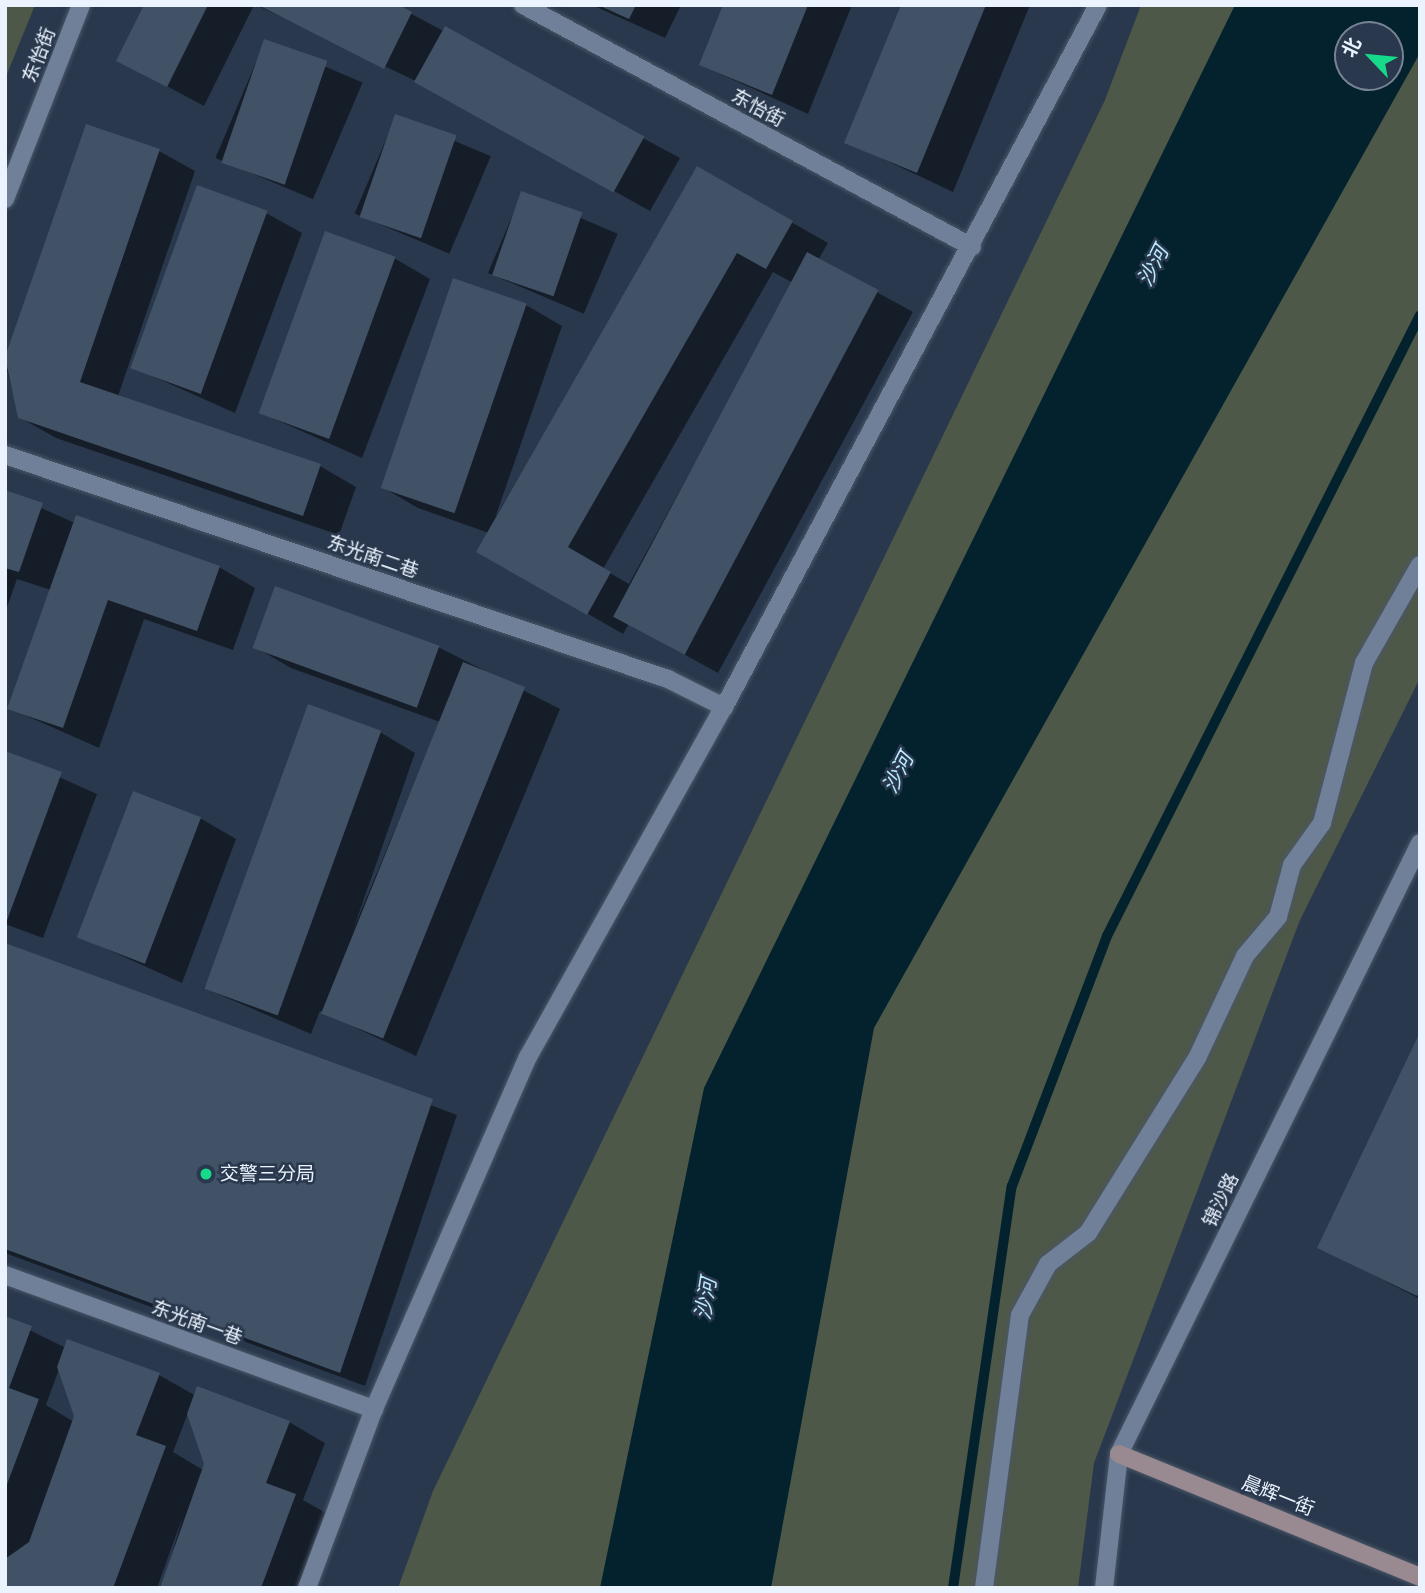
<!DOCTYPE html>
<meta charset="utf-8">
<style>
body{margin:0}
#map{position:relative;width:1425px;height:1593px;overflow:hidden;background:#29384d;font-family:Montserrat,"Noto Sans SC",sans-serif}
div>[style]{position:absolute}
.green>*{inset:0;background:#4e5848}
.water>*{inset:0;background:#03222d}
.shadow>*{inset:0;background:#0007;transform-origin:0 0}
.stream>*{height:10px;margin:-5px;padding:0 5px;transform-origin:5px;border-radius:5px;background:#03222d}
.building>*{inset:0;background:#415166;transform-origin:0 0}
.roads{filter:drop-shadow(0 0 2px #4a5667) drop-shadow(0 0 2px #4a5667)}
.street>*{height:18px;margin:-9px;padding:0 9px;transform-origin:9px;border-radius:9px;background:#6f8098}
.secondary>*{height:18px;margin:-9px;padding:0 9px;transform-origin:9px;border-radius:9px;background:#988a90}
.dots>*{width:19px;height:19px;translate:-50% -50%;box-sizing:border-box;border:4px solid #29384d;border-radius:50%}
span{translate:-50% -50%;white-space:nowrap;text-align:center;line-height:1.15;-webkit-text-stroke:5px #29384d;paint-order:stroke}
.street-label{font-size:19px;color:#ebf3fe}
.poi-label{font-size:19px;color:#ebf3fe}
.left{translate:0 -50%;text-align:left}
.water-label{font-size:21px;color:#b9ebfe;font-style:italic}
.frame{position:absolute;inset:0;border:7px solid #ebf3fe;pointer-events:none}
.north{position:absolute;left:1334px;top:21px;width:70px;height:70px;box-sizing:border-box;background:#29384d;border:2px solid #778394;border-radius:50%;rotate:296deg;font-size:19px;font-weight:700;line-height:28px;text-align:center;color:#ebf3fe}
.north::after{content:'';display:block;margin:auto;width:24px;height:32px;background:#16d989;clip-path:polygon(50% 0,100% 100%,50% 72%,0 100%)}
</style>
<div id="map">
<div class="green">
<div style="clip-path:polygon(5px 5px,35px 5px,5px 79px)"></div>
<div style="clip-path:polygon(evenodd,1141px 5px,1420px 5px,1420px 678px,1300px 920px,1094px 1463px,1078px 1588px,398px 1588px,433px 1491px,1105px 100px,1141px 5px,1348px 35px,1390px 35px,1390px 77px,1348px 77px,1348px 35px)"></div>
</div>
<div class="water">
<div style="clip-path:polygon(evenodd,1235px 5px,1420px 5px,1420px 53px,874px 1028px,771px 1588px,600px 1588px,704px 1088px,1235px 5px,1348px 35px,1390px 35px,1390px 77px,1348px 77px,1348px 35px)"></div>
</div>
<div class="shadow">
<div style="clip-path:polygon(146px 5px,254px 5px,204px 106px,118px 60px)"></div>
<div style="clip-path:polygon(256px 5px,395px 5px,680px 158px,650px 211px,422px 84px)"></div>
<div style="clip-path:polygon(592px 5px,681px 5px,665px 38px)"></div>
<div style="clip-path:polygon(725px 5px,852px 5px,808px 114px,701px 65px)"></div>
<div style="clip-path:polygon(903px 5px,1030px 5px,953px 192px,847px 142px)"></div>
<div style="left:265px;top:41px;width:106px;height:127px;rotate:23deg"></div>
<div style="left:396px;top:116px;width:103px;height:106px;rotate:23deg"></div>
<div style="clip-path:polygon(87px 126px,159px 151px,195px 171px,118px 396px,320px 466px,356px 487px,339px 535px,56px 438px,19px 417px,5px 362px)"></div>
<div style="clip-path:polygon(evenodd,698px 169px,828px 243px,818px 260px,913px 312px,718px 673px,629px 624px,623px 634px,479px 551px,489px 533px,418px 508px,382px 487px,526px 305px,562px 326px,495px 518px,698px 169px,773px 272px,793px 283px,629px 584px,603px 569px,773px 272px)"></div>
<div style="left:522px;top:193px;width:104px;height:87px;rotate:23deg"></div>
<div style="clip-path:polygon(266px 213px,302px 233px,235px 413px,132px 367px)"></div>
<div style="clip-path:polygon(394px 258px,430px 279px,362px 458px,259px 412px)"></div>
<div style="clip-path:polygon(5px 492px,75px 523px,219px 567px,255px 588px,233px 650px,144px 619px,99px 748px,9px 708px,51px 590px,17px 579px,5px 613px)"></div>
<div style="clip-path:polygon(255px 647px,438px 647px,560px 709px,416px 1056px,320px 1011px,311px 1034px,204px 988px,380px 732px,415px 753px,353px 930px,440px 722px,291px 668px)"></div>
<div style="clip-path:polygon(5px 753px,97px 794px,43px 938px,5px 924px)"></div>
<div style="clip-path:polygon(200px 818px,236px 839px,182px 983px,80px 937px)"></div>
<div style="clip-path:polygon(5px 945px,457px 1115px,365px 1386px,5px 1253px)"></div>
<div style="clip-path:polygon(1420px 1036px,1420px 1299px,1319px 1247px)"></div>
<div style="clip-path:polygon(evenodd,5px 1318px,66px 1348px,159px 1375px,196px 1396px,289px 1422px,325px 1443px,303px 1500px,331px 1516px,304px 1588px,162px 1588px,183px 1516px,157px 1588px,5px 1588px,5px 1318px,59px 1369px,76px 1416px,74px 1422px,46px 1405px,59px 1369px,5px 1318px,188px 1413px,205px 1464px,203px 1470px,173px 1452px,188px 1413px)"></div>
</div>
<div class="stream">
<div style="left:953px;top:1588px;width:406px;rotate:-81.7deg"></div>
<div style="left:1012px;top:1186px;width:267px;rotate:-69.2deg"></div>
<div style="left:1107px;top:936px;width:695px;rotate:-63.25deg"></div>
</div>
<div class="building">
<div style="clip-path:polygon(144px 5px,208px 5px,167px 87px,116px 61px)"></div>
<div style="clip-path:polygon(258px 5px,399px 5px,412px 12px,384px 69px)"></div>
<div style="clip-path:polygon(598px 5px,636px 5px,629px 19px)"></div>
<div style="clip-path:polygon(723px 5px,808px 5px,772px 95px,699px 65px)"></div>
<div style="clip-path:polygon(901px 5px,986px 5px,917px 173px,844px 143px)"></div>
<div style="left:445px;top:26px;width:228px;height:64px;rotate:29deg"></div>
<div style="left:264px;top:39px;width:67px;height:131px;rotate:19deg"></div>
<div style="left:395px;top:114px;width:65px;height:109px;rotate:19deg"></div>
<div style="clip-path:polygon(86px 124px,160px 149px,80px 382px,321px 464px,303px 516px,18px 418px,5px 357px)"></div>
<div style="clip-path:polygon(697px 166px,793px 221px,766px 269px,737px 253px,568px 547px,611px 572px,587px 615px,476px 552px)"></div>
<div style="left:197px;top:185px;width:75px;height:195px;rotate:20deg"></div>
<div style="left:521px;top:191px;width:65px;height:89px;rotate:19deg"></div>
<div style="left:325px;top:231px;width:75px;height:194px;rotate:20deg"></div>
<div style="left:807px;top:252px;width:81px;height:413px;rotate:28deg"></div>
<div style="left:453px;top:278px;width:78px;height:222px;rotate:19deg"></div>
<div style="clip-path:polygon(5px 490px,43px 503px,19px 572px,5px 568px)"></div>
<div style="clip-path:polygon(76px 515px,220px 566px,197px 631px,108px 600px,63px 728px,7px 709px)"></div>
<div style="left:275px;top:586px;width:175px;height:66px;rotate:20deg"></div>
<div style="left:463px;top:662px;width:67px;height:379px;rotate:22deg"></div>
<div style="left:308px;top:704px;width:78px;height:303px;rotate:20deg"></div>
<div style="clip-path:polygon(5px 751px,62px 772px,6px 923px,5px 923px)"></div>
<div style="left:133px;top:791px;width:73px;height:157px;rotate:21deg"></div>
<div style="clip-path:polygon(5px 943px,433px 1099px,340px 1373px,5px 1249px)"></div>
<div style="clip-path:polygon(1420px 1032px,1420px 1290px,1417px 1296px,1317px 1248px)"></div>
<div style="clip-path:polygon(5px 1316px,32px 1326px,9px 1388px,39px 1399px,6px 1487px)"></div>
<div style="clip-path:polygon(67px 1339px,160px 1373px,136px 1435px,166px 1446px,113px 1588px,5px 1588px,5px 1559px,29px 1542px,74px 1416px,57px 1367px)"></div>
<div style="clip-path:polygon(197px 1386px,290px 1421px,266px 1483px,296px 1494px,261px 1588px,160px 1588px,204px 1464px,187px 1414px)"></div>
</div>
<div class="roads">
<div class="street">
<div style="left:523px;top:5px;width:510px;rotate:28.32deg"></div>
<div style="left:5px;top:199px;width:208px;rotate:-68.6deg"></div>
<div style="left:5px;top:455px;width:700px;rotate:18.67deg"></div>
<div style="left:668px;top:679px;width:63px;rotate:26.6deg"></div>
<div style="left:5px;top:1275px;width:393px;rotate:20deg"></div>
<div style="left:307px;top:1588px;width:191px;rotate:-69.5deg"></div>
<div style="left:374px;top:1409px;width:384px;rotate:-66.4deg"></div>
<div style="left:528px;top:1057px;width:401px;rotate:-60.8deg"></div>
<div style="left:724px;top:707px;width:795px;rotate:-61.95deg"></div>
<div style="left:984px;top:1588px;width:275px;rotate:-82.5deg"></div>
<div style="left:1020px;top:1315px;width:58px;rotate:-61.2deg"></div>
<div style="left:1048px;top:1264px;width:51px;rotate:-37.8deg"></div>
<div style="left:1088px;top:1233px;width:208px;rotate:-58.1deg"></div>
<div style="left:1198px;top:1056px;width:110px;rotate:-64.8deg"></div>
<div style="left:1245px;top:956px;width:51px;rotate:-49.8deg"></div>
<div style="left:1278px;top:917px;width:54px;rotate:-74.9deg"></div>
<div style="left:1292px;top:865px;width:52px;rotate:-54.5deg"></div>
<div style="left:1322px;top:823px;width:165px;rotate:-75.3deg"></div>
<div style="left:1364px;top:663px;width:113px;rotate:-60.3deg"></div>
<div style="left:1104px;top:1588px;width:135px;rotate:-83.6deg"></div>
<div style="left:1119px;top:1454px;width:681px;rotate:-63.77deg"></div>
</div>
<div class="secondary">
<div style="left:1119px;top:1454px;width:325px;rotate:22.2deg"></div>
</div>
</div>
<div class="dots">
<div style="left:206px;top:1174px;background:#16d989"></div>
</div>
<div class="street-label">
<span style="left:39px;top:55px;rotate:-69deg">东怡街</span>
<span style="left:758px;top:108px;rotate:28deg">东怡街</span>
<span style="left:373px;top:557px;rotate:19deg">东光南二巷</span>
<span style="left:1221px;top:1200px;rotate:-64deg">锦沙路</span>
<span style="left:197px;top:1323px;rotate:20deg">东光南一巷</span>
<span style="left:1278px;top:1496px;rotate:22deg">晨辉一街</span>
</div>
<div class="poi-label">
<span class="left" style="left:220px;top:1174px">交警三分局</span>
</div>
<div class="water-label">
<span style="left:1153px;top:266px;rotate:-63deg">沙河</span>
<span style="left:898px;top:773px;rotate:-63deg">沙河</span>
<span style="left:706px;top:1299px;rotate:-81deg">沙河</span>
</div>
<div class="frame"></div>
<div class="north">北</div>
</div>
